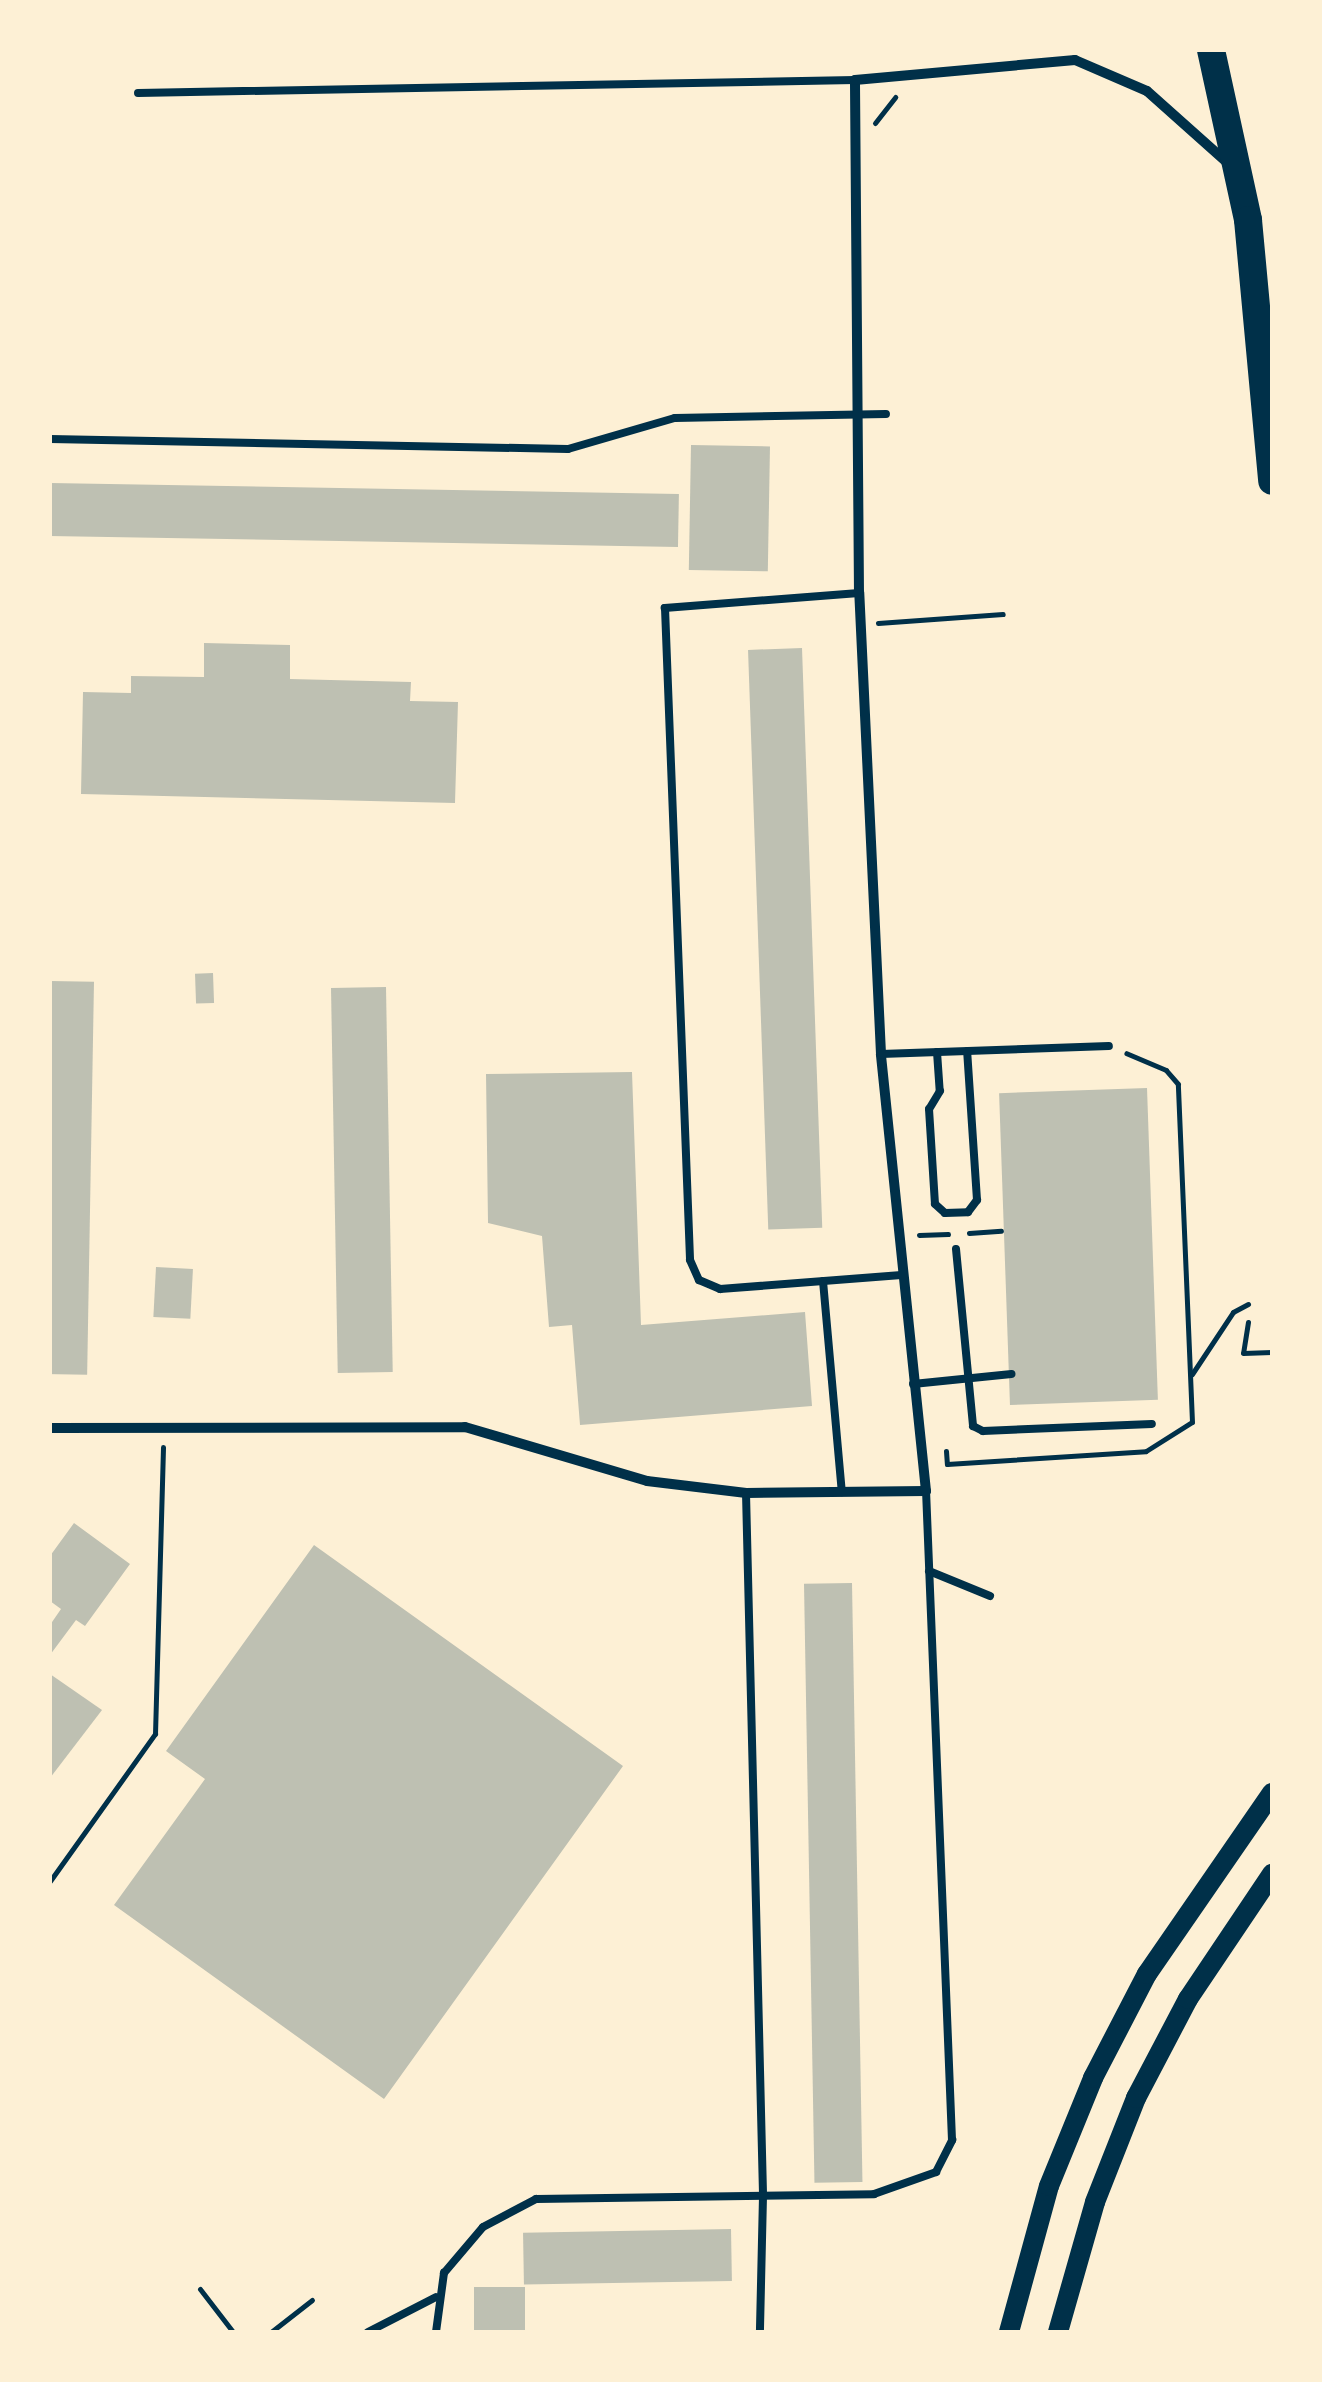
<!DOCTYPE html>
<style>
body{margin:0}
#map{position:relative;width:1322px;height:2382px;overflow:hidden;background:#fdf0d5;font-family:Manrope,sans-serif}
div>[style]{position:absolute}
.building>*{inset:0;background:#bec0b2;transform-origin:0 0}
.path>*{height:5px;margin:-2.5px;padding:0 2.5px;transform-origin:2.5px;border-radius:2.5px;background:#003049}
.service>*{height:8px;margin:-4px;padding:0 4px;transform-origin:4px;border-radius:4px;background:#003049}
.minor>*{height:10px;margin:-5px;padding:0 5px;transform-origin:5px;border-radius:5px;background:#003049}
.secondary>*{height:20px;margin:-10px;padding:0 10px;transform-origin:10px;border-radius:10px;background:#003049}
.trunk>*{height:28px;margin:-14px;padding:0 14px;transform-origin:14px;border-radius:14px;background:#003049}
span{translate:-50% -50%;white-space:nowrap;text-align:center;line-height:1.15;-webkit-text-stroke:10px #fdf0d5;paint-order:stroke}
.frame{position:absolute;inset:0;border:52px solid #fdf0d5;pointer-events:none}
</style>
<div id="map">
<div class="building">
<div style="left:691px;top:445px;width:79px;height:125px;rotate:1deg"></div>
<div style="left:50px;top:483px;width:629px;height:53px;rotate:1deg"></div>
<div style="clip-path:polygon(204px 643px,290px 645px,290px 679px,411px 682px,410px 701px,458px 702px,455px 803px,81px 794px,83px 692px,131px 693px,131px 676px,204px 677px)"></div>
<div style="left:802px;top:648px;width:580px;height:54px;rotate:88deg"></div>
<div style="left:213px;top:973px;width:30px;height:18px;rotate:88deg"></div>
<div style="left:50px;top:981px;width:44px;height:393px;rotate:1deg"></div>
<div style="left:386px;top:987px;width:385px;height:55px;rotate:89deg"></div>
<div style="clip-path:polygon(632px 1072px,641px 1325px,805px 1312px,812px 1406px,580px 1425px,572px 1325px,549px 1327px,542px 1236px,488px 1223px,486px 1074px)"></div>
<div style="left:1147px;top:1088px;width:312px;height:148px;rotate:88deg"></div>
<div style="left:156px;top:1267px;width:37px;height:50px;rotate:3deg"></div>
<div style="clip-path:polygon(74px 1523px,130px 1564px,85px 1626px,76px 1620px,50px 1655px,50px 1625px,61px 1609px,50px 1601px,50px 1556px)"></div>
<div style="clip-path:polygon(314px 1545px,623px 1766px,384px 2099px,114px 1905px,205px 1779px,166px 1751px)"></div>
<div style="left:852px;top:1583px;width:599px;height:48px;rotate:89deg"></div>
<div style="clip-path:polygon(50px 1674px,102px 1710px,50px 1778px)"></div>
<div style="left:731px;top:2229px;width:52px;height:208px;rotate:89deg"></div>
<div style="left:474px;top:2287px;width:51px;height:45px"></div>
</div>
<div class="path">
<div style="left:875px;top:123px;width:33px;rotate:-52deg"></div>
<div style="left:878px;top:623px;width:125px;rotate:-4.1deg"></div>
<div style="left:969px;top:1233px;width:32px;rotate:-4deg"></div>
<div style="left:919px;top:1235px;width:29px;rotate:-2deg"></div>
<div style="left:1248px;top:1322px;width:31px;rotate:99deg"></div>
<div style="left:1243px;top:1353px;width:29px;rotate:-2deg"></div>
<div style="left:1192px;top:1374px;width:74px;rotate:-56.5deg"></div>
<div style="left:1233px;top:1312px;width:17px;rotate:-28deg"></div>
<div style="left:946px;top:1451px;width:13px;rotate:86deg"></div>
<div style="left:947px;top:1464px;width:199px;rotate:-3.7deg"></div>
<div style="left:1146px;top:1451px;width:54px;rotate:-32.2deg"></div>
<div style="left:1192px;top:1422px;width:338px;rotate:-92.4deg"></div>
<div style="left:1178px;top:1084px;width:18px;rotate:-131deg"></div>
<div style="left:1166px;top:1070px;width:43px;rotate:-157deg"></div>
<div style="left:50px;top:1881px;width:181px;rotate:-54.5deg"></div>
<div style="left:155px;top:1734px;width:287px;rotate:-88.4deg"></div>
<div style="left:200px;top:2289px;width:54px;rotate:52.5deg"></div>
<div style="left:271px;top:2332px;width:52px;rotate:-38deg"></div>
</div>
<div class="service">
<div style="left:138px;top:93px;width:717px;rotate:-1.04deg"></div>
<div style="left:50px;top:439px;width:518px;rotate:1.11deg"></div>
<div style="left:568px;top:449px;width:111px;rotate:-16.2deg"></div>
<div style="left:675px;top:418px;width:211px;rotate:-1.1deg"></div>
<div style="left:859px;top:593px;width:195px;rotate:175.6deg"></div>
<div style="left:665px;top:608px;width:652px;rotate:87.8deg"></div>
<div style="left:690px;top:1260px;width:22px;rotate:66deg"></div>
<div style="left:699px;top:1280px;width:23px;rotate:23deg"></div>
<div style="left:720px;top:1289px;width:182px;rotate:-4.4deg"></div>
<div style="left:937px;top:1052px;width:39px;rotate:86deg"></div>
<div style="left:940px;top:1091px;width:21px;rotate:121deg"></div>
<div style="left:929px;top:1109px;width:95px;rotate:86.4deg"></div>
<div style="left:935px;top:1204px;width:13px;rotate:42deg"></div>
<div style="left:945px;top:1213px;width:23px;rotate:-2deg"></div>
<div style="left:968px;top:1212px;width:15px;rotate:-53deg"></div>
<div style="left:977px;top:1200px;width:149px;rotate:-93.8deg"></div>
<div style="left:881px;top:1054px;width:228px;rotate:-2deg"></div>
<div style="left:956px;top:1249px;width:178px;rotate:84.5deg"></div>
<div style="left:973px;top:1426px;width:11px;rotate:27deg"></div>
<div style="left:983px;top:1431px;width:169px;rotate:-2.4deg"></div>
<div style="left:823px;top:1281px;width:212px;rotate:84.9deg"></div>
<div style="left:913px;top:1384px;width:99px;rotate:-5.8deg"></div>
<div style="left:746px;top:1493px;width:703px;rotate:88.61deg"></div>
<div style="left:763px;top:2196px;width:136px;rotate:91.3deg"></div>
<div style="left:929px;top:1571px;width:66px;rotate:22.3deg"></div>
<div style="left:368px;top:2332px;width:76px;rotate:-27.2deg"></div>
<div style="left:436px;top:2332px;width:60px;rotate:-82.3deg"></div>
<div style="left:444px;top:2273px;width:60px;rotate:-49.7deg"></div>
<div style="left:483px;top:2227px;width:60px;rotate:-27.8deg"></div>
<div style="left:536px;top:2199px;width:338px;rotate:-0.8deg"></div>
<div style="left:874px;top:2194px;width:66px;rotate:-19.5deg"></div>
<div style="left:936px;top:2172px;width:36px;rotate:-63deg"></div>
<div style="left:952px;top:2140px;width:650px;rotate:-92.29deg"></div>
</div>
<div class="minor">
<div style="left:50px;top:1428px;width:415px;rotate:-0.1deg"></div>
<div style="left:465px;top:1427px;width:190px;rotate:16.5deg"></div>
<div style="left:647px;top:1481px;width:100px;rotate:6.9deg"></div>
<div style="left:746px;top:1493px;width:180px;rotate:-0.6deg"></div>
<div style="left:926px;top:1491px;width:439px;rotate:-95.9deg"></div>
<div style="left:881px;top:1054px;width:462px;rotate:-92.7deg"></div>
<div style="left:859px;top:593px;width:513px;rotate:-90.45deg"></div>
<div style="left:855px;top:80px;width:221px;rotate:-5.2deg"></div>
<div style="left:1075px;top:60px;width:78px;rotate:23.3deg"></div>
<div style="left:1147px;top:91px;width:110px;rotate:41.7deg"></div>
</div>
<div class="secondary">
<div style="left:1009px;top:2332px;width:151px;rotate:-74.7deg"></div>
<div style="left:1049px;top:2186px;width:117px;rotate:-67.8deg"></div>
<div style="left:1093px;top:2078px;width:117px;rotate:-62.6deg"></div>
<div style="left:1147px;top:1974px;width:220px;rotate:-55.4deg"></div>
<div style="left:1058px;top:2332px;width:135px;rotate:-74.1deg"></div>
<div style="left:1095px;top:2202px;width:112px;rotate:-68.5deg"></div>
<div style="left:1136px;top:2098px;width:112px;rotate:-62.3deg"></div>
<div style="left:1188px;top:1999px;width:151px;rotate:-56.1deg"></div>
</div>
<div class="trunk">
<div style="left:1211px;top:50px;width:174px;rotate:77.7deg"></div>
<div style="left:1248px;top:220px;width:262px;rotate:84.7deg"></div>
</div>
<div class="frame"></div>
</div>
